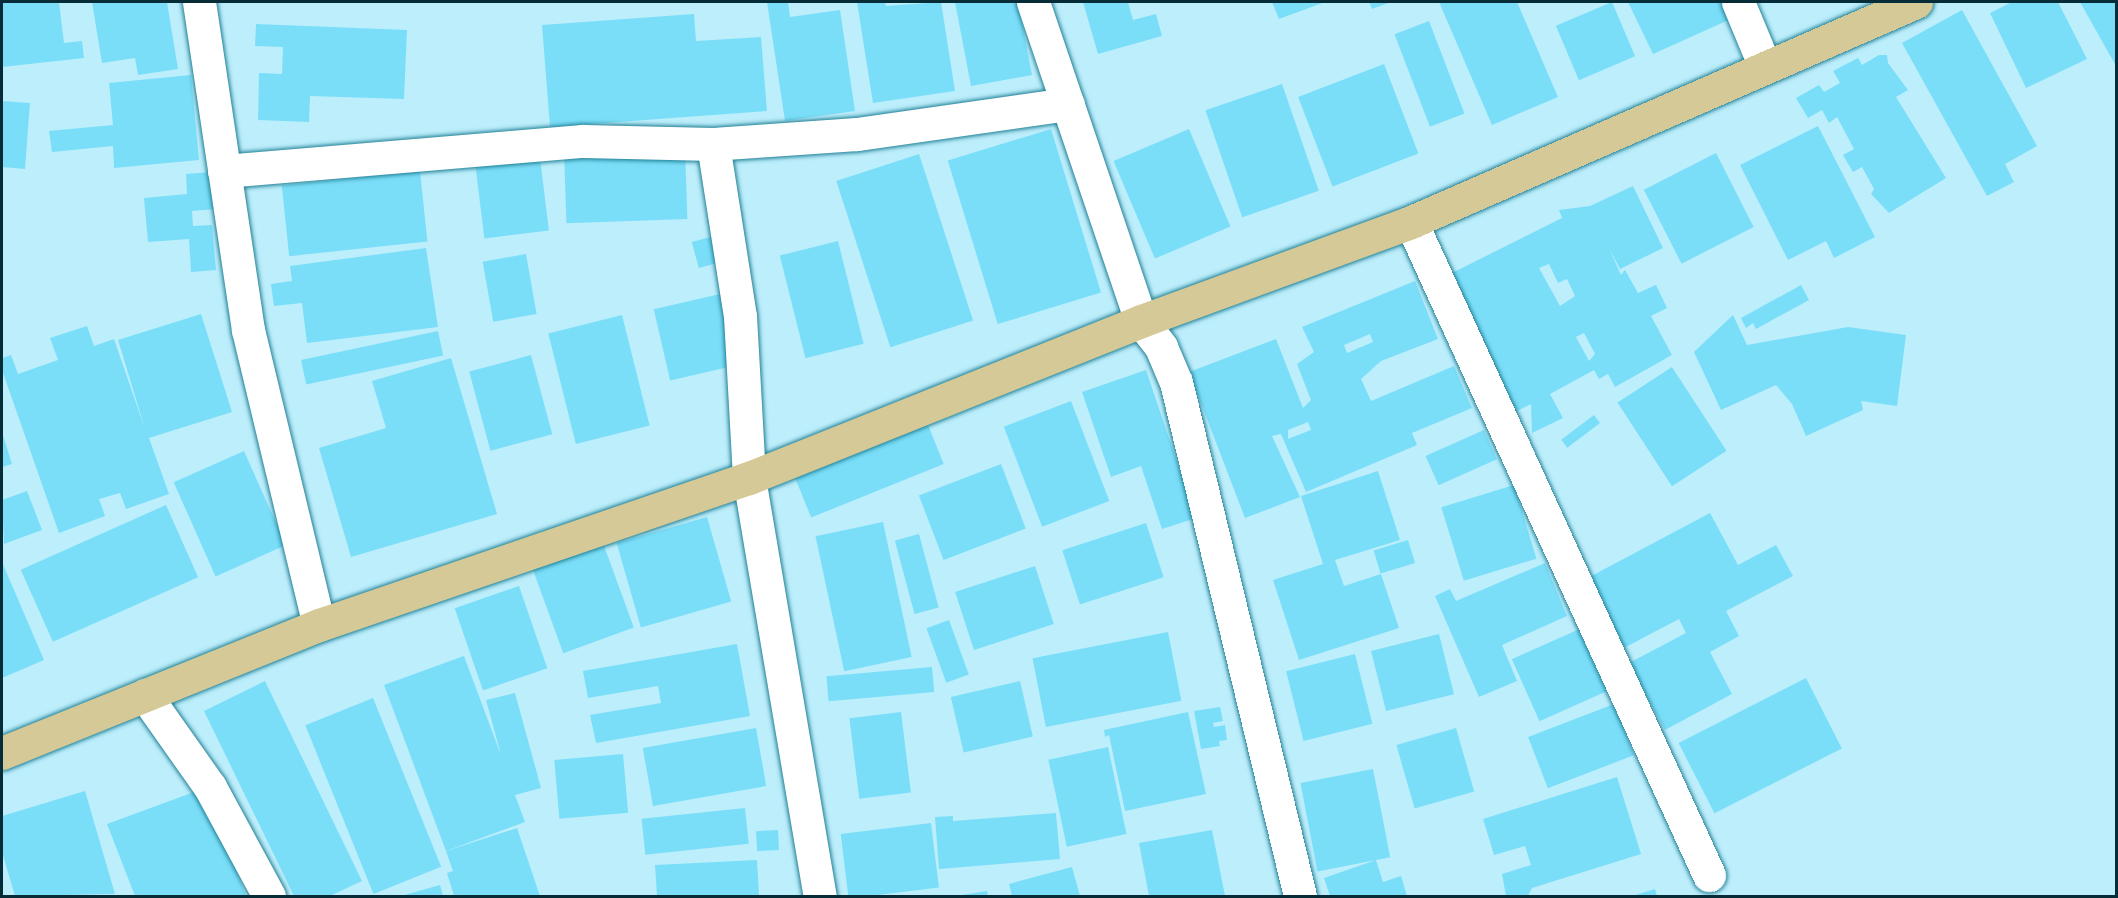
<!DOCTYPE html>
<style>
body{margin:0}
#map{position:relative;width:2118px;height:898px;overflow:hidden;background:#bdeefc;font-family:Helvetica,sans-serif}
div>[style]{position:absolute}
.building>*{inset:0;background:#7bdef9;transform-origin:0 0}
.roads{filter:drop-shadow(0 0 2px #218196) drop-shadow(0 0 2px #218196)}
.minor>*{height:33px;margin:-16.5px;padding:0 16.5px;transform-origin:16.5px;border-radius:16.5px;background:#fff}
.major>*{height:33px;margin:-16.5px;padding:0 16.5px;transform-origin:16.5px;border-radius:16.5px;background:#d5ca97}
span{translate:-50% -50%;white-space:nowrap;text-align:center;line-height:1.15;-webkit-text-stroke:4.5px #e5f5fa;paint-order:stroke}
.frame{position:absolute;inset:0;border:3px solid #062d37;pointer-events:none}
</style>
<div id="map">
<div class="building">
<div style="clip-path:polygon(2px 2px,59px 2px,64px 43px,82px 41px,84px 58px,2px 67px)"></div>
<div style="clip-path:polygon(92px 2px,167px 2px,178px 69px,138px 75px,135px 58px,102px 63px)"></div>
<div style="clip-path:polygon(767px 2px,788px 2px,790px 17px,840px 10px,855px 111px,785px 121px)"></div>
<div style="clip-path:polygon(857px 2px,885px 2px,886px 6px,941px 2px,955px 91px,873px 103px)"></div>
<div style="clip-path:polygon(955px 2px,1018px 2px,1032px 75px,971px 86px)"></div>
<div style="clip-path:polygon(1083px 2px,1128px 2px,1133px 20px,1156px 14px,1162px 36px,1098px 54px)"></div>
<div style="clip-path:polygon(1272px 2px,1325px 2px,1279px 19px)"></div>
<div style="clip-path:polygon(1369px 2px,1391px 2px,1372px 9px)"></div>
<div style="clip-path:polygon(1439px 2px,1517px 2px,1558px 97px,1492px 125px)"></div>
<div style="left:1612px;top:2px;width:59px;height:61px;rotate:67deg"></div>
<div style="clip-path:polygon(1628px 2px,1726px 2px,1733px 18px,1653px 54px)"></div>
<div style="clip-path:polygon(2012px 2px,2058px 2px,2087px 59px,2026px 88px,1990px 13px)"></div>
<div style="clip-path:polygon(2080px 2px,2116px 2px,2116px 66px)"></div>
<div style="clip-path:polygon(1962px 10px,2037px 146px,2005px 164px,2014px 182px,1987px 196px,1902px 43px)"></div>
<div style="clip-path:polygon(694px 14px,696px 41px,761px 37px,767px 111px,550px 127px,542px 25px)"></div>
<div style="left:1429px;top:21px;width:99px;height:37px;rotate:69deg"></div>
<div style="clip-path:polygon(256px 24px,407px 30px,404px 99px,310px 96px,309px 122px,258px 120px,259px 73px,282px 74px,283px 47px,255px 46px)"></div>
<div style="clip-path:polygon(1879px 55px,1887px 55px,1888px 63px,1908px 90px,1896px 97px,1946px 178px,1889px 213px,1871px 194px,1874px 189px,1862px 167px,1853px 172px,1843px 155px,1854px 149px,1837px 117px,1829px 123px,1822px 110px,1808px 118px,1796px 98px,1819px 85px,1824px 92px,1840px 83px,1833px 71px,1858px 58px,1862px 65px)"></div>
<div style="left:1384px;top:64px;width:96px;height:92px;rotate:69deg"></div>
<div style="clip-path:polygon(191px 75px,199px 160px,114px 168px,113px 146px,52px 152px,49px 131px,113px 125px,109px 83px)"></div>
<div style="left:1282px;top:84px;width:113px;height:81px;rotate:71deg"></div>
<div style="clip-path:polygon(2px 101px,30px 103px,25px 169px,2px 167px)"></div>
<div style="clip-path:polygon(1818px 126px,1875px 237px,1834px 258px,1826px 241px,1788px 260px,1740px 165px)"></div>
<div style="left:1051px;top:129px;width:171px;height:108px;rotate:73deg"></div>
<div style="left:1189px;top:129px;width:106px;height:82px;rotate:67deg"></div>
<div style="left:685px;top:150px;width:69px;height:121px;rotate:88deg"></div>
<div style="left:1716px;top:153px;width:83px;height:81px;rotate:63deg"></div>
<div style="left:919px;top:154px;width:175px;height:87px;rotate:72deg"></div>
<div style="left:540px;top:158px;width:73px;height:65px;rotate:83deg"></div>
<div style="left:420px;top:171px;width:71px;height:139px;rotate:84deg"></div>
<div style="clip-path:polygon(212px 172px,215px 209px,192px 211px,193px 226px,212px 225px,216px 270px,191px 272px,189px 239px,148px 242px,144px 198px,187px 194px,186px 174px)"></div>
<div style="clip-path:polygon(evenodd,1633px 186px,1663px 248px,1620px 269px,1609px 248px,1621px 275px,1625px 270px,1638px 293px,1656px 285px,1667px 308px,1651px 316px,1672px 355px,1615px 387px,1608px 374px,1599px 379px,1594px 370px,1550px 394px,1563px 418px,1532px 433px,1531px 404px,1515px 412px,1444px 277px,1562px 218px,1559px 210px,1590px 206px,1633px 186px,1549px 264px,1558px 283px,1567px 279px,1575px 296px,1560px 306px,1539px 268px,1549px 264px,1633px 186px,1584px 333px,1595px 354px,1589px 361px,1576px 337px,1584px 333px)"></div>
<div style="left:714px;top:236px;width:27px;height:23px;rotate:75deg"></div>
<div style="left:838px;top:241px;width:106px;height:60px;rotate:76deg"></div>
<div style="clip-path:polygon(426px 248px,438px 327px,307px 343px,302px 303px,274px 306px,271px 284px,292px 281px,290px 266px)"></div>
<div style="left:526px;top:254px;width:61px;height:44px;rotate:80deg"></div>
<div style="clip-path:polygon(evenodd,1415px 281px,1438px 339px,1381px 361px,1361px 379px,1371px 401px,1454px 366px,1472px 408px,1412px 433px,1417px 445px,1306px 492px,1281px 434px,1272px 436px,1300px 497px,1245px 518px,1189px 372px,1276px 339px,1303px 408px,1311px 400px,1297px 364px,1314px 352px,1302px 327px,1415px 281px,1370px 334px,1373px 342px,1347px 353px,1344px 345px,1370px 334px,1415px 281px,1308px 422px,1311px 430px,1288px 439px,1288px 430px,1308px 422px)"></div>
<div style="clip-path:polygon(1801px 285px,1809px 300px,1756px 329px,1753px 323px,1746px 328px,1741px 318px)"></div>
<div style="left:720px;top:294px;width:73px;height:68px;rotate:77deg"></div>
<div style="clip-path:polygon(201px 314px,232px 412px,149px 438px,169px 494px,126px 509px,120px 493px,99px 499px,105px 516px,59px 533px,2px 370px,2px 358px,11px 355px,18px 374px,58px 360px,50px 338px,87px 326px,94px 346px,114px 339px,145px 429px,118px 340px)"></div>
<div style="left:622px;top:315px;width:114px;height:76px;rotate:76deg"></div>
<div style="clip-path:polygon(1733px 315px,1747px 345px,1848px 327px,1906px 335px,1897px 406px,1861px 401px,1863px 410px,1806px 436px,1792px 404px,1776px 385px,1721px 410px,1694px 352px)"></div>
<div style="left:438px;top:331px;width:25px;height:140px;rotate:78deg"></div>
<div style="left:531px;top:355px;width:82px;height:64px;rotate:75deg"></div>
<div style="clip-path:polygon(451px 358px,497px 514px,351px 557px,319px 448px,386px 428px,372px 381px)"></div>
<div style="left:1672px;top:367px;width:100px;height:65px;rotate:57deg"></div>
<div style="clip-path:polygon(1146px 370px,1196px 518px,1162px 529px,1141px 466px,1111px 477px,1082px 392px)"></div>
<div style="left:1071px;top:401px;width:107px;height:72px;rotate:69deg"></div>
<div style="left:1594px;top:415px;width:10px;height:41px;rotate:53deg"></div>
<div style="left:928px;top:425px;width:42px;height:143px;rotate:68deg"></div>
<div style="left:1484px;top:430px;width:32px;height:64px;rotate:66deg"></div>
<div style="clip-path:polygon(2px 432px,12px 464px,2px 467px)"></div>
<div style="left:244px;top:451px;width:103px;height:77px;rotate:66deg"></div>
<div style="left:1001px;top:464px;width:69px;height:88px;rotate:69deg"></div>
<div style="clip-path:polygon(1378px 471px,1400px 540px,1335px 560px,1344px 586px,1381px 574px,1399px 628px,1299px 660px,1273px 580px,1323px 564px,1301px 496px)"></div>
<div style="left:1514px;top:485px;width:77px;height:76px;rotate:73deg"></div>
<div style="clip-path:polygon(27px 491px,42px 530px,4px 544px,2px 500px)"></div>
<div style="left:166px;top:505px;width:79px;height:159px;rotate:66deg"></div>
<div style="clip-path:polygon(1710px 513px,1738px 565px,1776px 545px,1793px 576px,1726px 611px,1739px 636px,1710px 652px,1732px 694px,1665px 730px,1629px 663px,1686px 633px,1679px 619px,1620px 650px,1582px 581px)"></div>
<div style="left:707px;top:517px;width:88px;height:94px;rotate:74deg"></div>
<div style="left:883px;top:522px;width:138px;height:69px;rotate:78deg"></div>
<div style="left:1146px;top:523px;width:57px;height:88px;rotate:72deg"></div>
<div style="left:919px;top:534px;width:76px;height:25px;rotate:75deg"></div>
<div style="left:1408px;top:540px;width:24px;height:36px;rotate:73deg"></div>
<div style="left:603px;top:543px;width:90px;height:75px;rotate:70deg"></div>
<div style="clip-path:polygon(2px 562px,44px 660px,2px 678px)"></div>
<div style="clip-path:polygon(1545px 563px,1567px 616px,1502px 645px,1517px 681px,1479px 697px,1435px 596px,1450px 589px,1456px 601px)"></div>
<div style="left:1035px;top:566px;width:61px;height:84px;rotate:72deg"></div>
<div style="left:519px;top:586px;width:87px;height:68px;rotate:71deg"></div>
<div style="left:949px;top:620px;width:58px;height:24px;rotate:70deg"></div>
<div style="left:1584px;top:627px;width:68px;height:79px;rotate:66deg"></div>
<div style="left:1168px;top:632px;width:70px;height:138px;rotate:79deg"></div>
<div style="left:1439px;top:634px;width:62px;height:70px;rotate:76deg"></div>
<div style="clip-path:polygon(737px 644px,750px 716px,596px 743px,590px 715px,661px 703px,658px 686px,588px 698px,583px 671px)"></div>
<div style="left:1355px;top:654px;width:72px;height:71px;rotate:76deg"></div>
<div style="clip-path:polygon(464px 656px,501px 755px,486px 700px,515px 693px,541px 788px,515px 795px,525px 822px,446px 851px,384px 685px)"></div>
<div style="left:932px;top:667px;width:25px;height:106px;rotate:85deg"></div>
<div style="left:1806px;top:678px;width:79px;height:143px;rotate:63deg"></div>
<div style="clip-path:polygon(265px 681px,362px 881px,330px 896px,294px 896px,204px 711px)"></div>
<div style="left:1020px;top:681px;width:57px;height:71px;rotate:77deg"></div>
<div style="left:373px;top:698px;width:182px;height:73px;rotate:68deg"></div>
<div style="left:1614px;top:704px;width:55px;height:92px;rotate:69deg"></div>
<div style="clip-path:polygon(1220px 707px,1223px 721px,1213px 723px,1214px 727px,1225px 725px,1227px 740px,1219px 741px,1220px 746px,1201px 749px,1194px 711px)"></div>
<div style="left:901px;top:712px;width:81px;height:52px;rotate:83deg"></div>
<div style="clip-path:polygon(1188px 712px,1206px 794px,1125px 811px,1109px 735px,1105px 737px,1104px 730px)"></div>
<div style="left:756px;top:728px;width:59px;height:115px;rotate:80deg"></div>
<div style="left:1456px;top:728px;width:66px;height:62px;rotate:74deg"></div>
<div style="left:1108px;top:747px;width:89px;height:61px;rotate:78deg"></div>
<div style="left:623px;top:754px;width:59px;height:69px;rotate:85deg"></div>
<div style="left:1373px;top:769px;width:90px;height:74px;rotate:79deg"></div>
<div style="clip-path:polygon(1617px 777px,1641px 854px,1532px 888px,1528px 896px,1506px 896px,1502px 874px,1531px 865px,1525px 846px,1494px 855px,1483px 819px)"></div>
<div style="clip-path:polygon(205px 788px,246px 896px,135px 896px,107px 824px)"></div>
<div style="clip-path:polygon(85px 791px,115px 894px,15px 896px,2px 852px,2px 816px)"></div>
<div style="left:745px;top:808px;width:36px;height:104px;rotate:84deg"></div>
<div style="clip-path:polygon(1056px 813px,1060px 859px,939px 869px,935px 817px,953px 816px,953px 821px)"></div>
<div style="left:931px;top:823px;width:65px;height:91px;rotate:83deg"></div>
<div style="clip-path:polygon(517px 828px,540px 896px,454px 896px,447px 873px,453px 871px,446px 851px)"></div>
<div style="left:778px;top:830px;width:20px;height:22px;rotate:87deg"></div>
<div style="clip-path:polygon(1212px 830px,1225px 896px,1149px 896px,1139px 843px)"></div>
<div style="clip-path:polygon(757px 860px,759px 896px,657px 896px,655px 865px)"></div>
<div style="clip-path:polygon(1376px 860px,1383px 882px,1401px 876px,1407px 896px,1330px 896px,1324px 878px)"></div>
<div style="clip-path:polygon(1072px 867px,1080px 896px,1012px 896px,1009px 884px)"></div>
<div style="clip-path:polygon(440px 885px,443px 896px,401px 896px)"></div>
<div style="clip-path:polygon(1655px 889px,1657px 896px,1632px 896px)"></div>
<div style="clip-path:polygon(987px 891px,988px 896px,962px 896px,962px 895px)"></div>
</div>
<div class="roads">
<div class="minor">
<div style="left:199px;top:2px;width:332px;rotate:81.5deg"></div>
<div style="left:248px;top:330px;width:303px;rotate:76.5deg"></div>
<div style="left:1033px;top:2px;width:337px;rotate:71.3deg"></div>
<div style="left:1141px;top:321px;width:33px;rotate:52deg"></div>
<div style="left:1161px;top:347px;width:38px;rotate:67deg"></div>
<div style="left:1176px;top:382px;width:529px;rotate:76.44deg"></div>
<div style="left:1738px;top:2px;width:70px;rotate:67.4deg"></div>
<div style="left:713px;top:144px;width:174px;rotate:81.1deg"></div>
<div style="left:740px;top:316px;width:162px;rotate:86.8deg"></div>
<div style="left:749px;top:478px;width:424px;rotate:80.4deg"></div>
<div style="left:224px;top:171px;width:360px;rotate:-4.8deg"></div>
<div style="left:583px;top:141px;width:130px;rotate:1.3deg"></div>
<div style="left:713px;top:144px;width:144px;rotate:-4deg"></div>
<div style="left:857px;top:134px;width:213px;rotate:-8.1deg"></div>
<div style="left:1411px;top:222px;width:718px;rotate:65.47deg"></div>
<div style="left:145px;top:695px;width:113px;rotate:54.8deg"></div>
<div style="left:210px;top:787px;width:124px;rotate:61.6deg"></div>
</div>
<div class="major">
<div style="left:2px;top:753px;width:342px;rotate:-22deg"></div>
<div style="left:319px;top:625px;width:454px;rotate:-18.9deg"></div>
<div style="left:749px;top:478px;width:422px;rotate:-21.8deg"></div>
<div style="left:1141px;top:321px;width:288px;rotate:-20.1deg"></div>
<div style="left:1411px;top:222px;width:551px;rotate:-23.54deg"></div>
</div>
</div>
<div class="frame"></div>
</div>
